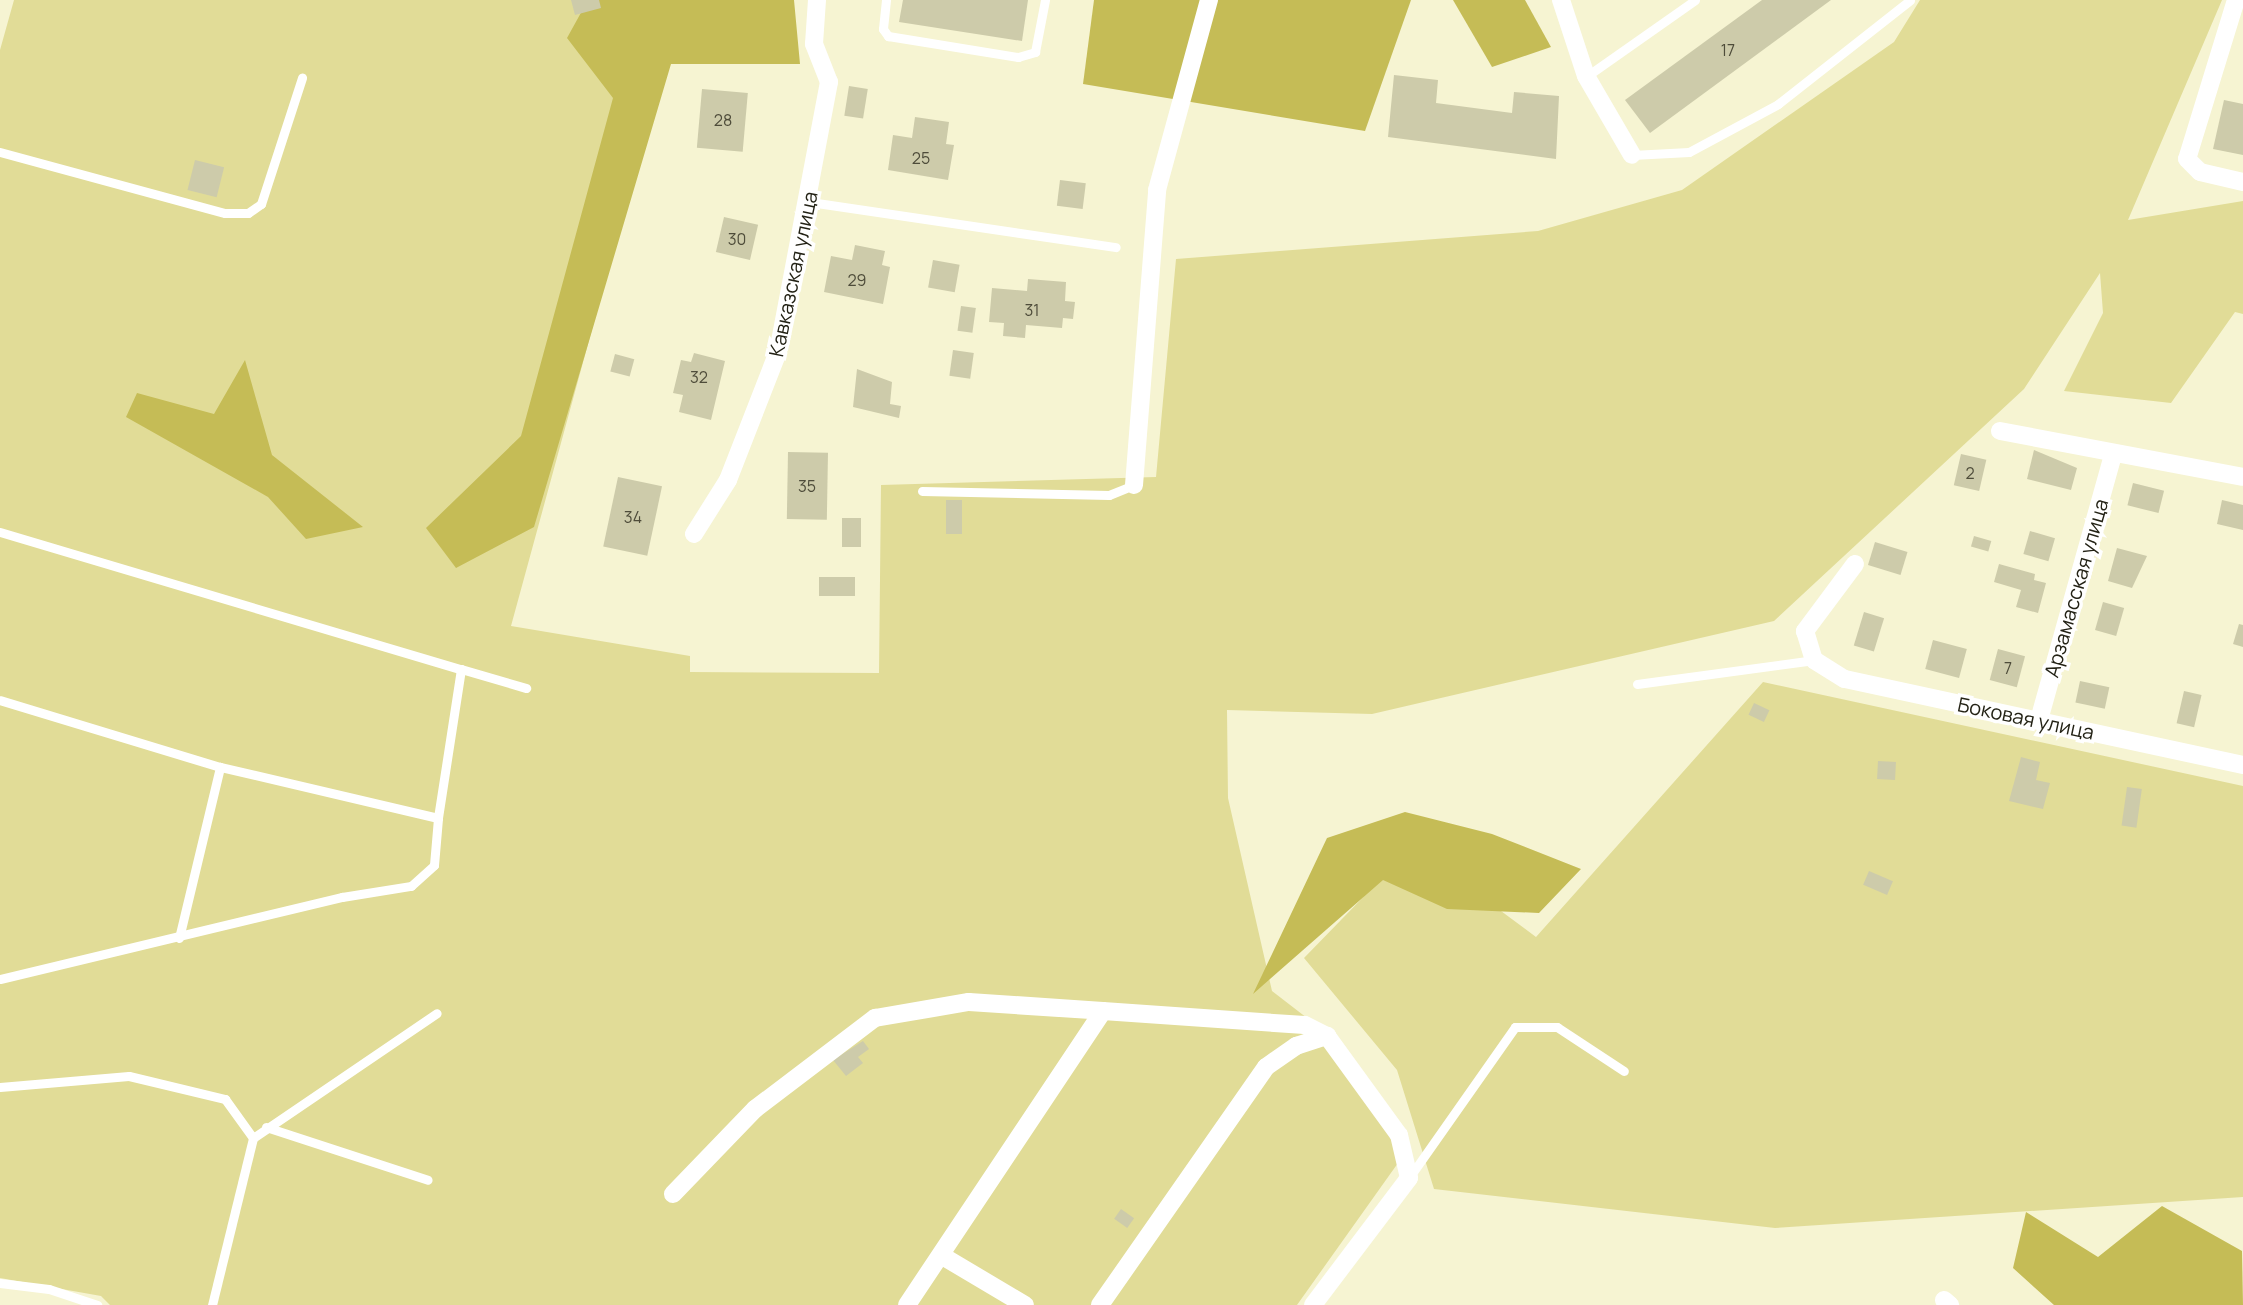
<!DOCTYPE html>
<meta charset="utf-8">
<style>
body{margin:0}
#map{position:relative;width:2243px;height:1305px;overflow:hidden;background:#f6f4d2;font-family:Manrope,sans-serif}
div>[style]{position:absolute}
.green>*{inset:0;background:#e1dc97}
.forest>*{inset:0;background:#c5bc56}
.building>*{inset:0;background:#cdcbaa;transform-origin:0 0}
.lane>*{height:9px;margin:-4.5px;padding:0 4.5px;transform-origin:4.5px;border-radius:4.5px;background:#fff}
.street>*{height:18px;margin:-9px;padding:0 9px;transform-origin:9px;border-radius:9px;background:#fff}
span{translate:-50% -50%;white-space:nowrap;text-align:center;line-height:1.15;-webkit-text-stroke:7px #fff;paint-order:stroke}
.number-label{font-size:16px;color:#4e4c3a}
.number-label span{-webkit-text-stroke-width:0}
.street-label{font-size:20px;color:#232215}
</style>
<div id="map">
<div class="green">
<div style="clip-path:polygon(14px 0,682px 0,511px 626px,690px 656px,690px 672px,879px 673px,881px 485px,1156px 477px,1176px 259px,1538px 231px,1682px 190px,1894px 42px,1920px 0,2222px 0,2128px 220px,2243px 201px,2243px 314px,2235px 312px,2171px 403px,2064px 391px,2103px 313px,2100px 273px,2024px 389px,1774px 621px,1372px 714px,1227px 710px,1228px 798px,1272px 991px,1320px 1028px,1403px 1156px,1297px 1305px,110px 1305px,101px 1296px,0 1278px,0 50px)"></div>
<div style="clip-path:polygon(1763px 682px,2243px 786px,2243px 1197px,1775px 1228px,1434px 1189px,1397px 1070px,1304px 958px,1413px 846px,1536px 937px)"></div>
</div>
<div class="forest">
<div style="clip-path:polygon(588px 0,794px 0,800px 64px,671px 64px,534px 527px,456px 568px,426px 528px,521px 436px,613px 98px,567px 38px)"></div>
<div style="clip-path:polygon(1094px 0,1411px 0,1365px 131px,1083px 84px)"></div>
<div style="clip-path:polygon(1453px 0,1525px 0,1551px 47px,1492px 67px)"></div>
<div style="clip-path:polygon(245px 360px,272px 455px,363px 527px,306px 539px,268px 497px,126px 417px,137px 393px,214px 414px)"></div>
<div style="clip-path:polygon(1405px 812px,1492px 834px,1581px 869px,1539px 913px,1447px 909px,1383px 880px,1253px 994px,1327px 838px)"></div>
<div style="clip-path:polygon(2162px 1206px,2242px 1251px,2243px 1305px,2054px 1305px,2013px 1268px,2026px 1212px,2098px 1257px)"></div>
</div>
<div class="building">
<div style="clip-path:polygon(571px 0,599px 0,601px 8px,575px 15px)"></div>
<div style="clip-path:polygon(903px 0,1028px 0,1022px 41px,899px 22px)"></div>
<div style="clip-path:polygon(1762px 0,1831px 0,1650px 133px,1625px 100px)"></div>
<div style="clip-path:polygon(1394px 75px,1438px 80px,1436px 103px,1512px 113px,1514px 92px,1559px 96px,1556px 159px,1388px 137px)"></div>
<div style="left:849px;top:86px;width:19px;height:30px;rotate:9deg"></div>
<div style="left:702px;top:89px;width:46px;height:59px;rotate:5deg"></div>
<div style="clip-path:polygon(2224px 100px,2243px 104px,2243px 155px,2213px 149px)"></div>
<div style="clip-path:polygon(915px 117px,949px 122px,946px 144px,954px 145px,948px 180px,888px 170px,893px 135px,912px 138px)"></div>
<div style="left:195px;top:160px;width:30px;height:31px;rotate:14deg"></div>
<div style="left:1060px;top:180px;width:26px;height:26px;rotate:7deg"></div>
<div style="left:724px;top:217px;width:35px;height:36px;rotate:13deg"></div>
<div style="clip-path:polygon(855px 245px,885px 251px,882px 265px,890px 267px,883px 304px,824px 292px,831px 256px,852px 260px)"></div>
<div style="left:933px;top:260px;width:27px;height:28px;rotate:10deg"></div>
<div style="clip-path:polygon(1028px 279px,1066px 282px,1065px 301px,1075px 302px,1073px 319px,1063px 318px,1062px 328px,1026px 325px,1025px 338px,1003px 336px,1004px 323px,989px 322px,992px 288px,1027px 291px)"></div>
<div style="left:961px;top:306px;width:15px;height:25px;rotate:8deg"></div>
<div style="left:953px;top:350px;width:21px;height:26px;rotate:8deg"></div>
<div style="clip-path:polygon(694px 353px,725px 361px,711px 420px,679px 412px,683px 395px,673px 393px,681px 360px,691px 362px)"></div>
<div style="left:615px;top:354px;width:20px;height:18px;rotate:15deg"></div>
<div style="clip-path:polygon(857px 369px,892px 382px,890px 404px,901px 406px,899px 418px,853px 407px)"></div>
<div style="clip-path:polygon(2034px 450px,2077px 468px,2071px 490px,2027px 479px)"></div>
<div style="left:788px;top:452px;width:40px;height:67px;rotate:1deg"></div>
<div style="left:1961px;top:454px;width:26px;height:32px;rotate:13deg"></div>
<div style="left:618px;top:477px;width:45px;height:71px;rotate:12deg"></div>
<div style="left:2133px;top:483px;width:32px;height:23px;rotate:14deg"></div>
<div style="left:946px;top:500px;width:16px;height:34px"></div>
<div style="clip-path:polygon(2222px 500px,2243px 505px,2243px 530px,2217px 524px)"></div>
<div style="left:842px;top:518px;width:19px;height:29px"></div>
<div style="left:2030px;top:531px;width:26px;height:24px;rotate:16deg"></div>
<div style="left:1974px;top:536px;width:18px;height:11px;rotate:16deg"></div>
<div style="left:1875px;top:542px;width:34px;height:24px;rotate:17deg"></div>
<div style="clip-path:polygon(2117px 548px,2147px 556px,2132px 588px,2108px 581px)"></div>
<div style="clip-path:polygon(1999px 564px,2035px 574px,2034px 580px,2046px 583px,2038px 613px,2016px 607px,2021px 590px,1994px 582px)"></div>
<div style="left:819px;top:577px;width:36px;height:19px"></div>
<div style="left:2103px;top:602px;width:22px;height:29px;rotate:16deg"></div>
<div style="left:1864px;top:612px;width:21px;height:35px;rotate:17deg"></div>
<div style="clip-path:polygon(2239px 624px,2243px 625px,2243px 647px,2233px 644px)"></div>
<div style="left:1933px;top:640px;width:35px;height:30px;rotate:15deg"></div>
<div style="left:1998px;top:649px;width:28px;height:32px;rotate:15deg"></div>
<div style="left:2080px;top:681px;width:30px;height:22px;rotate:12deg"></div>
<div style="left:2184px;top:691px;width:18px;height:33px;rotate:13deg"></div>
<div style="left:1754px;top:703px;width:17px;height:13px;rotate:25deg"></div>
<div style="clip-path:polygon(2021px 757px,2040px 762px,2036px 780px,2050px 783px,2043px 809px,2009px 801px)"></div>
<div style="left:1878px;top:761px;width:18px;height:18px;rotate:3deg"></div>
<div style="left:2127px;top:787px;width:15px;height:39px;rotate:8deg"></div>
<div style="left:1869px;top:871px;width:26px;height:15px;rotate:23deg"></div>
<div style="clip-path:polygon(863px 1041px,869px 1049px,858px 1057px,863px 1063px,846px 1076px,833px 1060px)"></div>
<div style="left:1121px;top:1209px;width:16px;height:12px;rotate:35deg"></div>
</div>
<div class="lane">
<div style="left:886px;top:0;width:29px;rotate:96deg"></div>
<div style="left:883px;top:29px;width:9px;rotate:54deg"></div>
<div style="left:888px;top:36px;width:132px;rotate:9.2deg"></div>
<div style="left:1018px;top:57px;width:18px;rotate:-16deg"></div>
<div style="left:1035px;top:52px;width:53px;rotate:-79.1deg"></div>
<div style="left:1587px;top:76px;width:132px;rotate:-35.1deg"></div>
<div style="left:0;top:152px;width:233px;rotate:15.2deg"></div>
<div style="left:225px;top:213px;width:23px"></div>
<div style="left:248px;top:213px;width:16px;rotate:-35deg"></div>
<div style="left:261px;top:204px;width:133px;rotate:-72deg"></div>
<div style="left:1632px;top:155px;width:57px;rotate:-3deg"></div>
<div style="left:1689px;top:152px;width:101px;rotate:-28.3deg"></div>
<div style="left:1778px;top:104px;width:168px;rotate:-38.2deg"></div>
<div style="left:810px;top:202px;width:309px;rotate:8.4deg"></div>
<div style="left:922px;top:491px;width:187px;rotate:1.2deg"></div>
<div style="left:1109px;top:495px;width:27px;rotate:-22deg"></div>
<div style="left:0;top:532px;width:481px;rotate:16.6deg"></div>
<div style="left:461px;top:669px;width:151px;rotate:98.8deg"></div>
<div style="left:438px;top:818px;width:224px;rotate:-166.8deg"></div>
<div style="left:220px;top:767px;width:230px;rotate:-163.1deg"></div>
<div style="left:461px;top:669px;width:68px;rotate:16.3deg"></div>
<div style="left:1637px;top:684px;width:179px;rotate:-7.7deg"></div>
<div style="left:179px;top:938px;width:176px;rotate:-76.5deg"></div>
<div style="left:0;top:979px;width:352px;rotate:-13.5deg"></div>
<div style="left:342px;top:897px;width:70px;rotate:-9.1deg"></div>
<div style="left:411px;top:886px;width:31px;rotate:-42deg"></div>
<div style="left:434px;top:865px;width:47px;rotate:-85.1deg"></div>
<div style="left:0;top:1087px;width:129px;rotate:-4.9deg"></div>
<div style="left:129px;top:1076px;width:99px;rotate:13.5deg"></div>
<div style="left:225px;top:1099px;width:48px;rotate:54.3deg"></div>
<div style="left:266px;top:1127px;width:170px;rotate:18.1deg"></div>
<div style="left:1411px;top:1175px;width:181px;rotate:-54.9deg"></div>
<div style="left:1515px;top:1027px;width:42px"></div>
<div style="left:1557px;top:1027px;width:80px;rotate:33.3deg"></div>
<div style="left:0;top:1283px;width:49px;rotate:7deg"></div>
<div style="left:49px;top:1289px;width:51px;rotate:18.4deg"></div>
<div style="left:212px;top:1305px;width:172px;rotate:-76.2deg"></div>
<div style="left:253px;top:1138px;width:222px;rotate:-34.2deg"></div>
</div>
<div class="street">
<div style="left:1561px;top:0;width:80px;rotate:71.8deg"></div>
<div style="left:1586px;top:76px;width:91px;rotate:59.8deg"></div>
<div style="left:2236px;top:0;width:166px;rotate:107.1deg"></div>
<div style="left:2187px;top:159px;width:18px;rotate:45deg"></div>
<div style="left:2200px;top:172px;width:44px;rotate:13.1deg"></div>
<div style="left:2000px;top:431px;width:247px;rotate:10.7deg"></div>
<div style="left:1134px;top:485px;width:296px;rotate:-85.5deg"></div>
<div style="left:1157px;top:190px;width:197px;rotate:-74.7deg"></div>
<div style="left:694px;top:534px;width:64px;rotate:-57.8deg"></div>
<div style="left:728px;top:480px;width:137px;rotate:-68.7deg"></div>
<div style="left:778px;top:352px;width:275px;rotate:-79.3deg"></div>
<div style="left:829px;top:82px;width:41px;rotate:-111.5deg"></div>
<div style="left:814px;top:44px;width:44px;rotate:-86.1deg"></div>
<div style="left:1855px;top:564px;width:84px;rotate:126.7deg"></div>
<div style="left:1805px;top:631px;width:30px;rotate:73deg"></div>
<div style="left:1814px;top:660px;width:36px;rotate:32deg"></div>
<div style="left:1845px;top:679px;width:407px;rotate:12.2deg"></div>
<div style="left:2039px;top:720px;width:275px;rotate:-74.4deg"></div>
<div style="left:1103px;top:1011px;width:202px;rotate:4deg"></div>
<div style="left:1305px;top:1025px;width:25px;rotate:27deg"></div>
<div style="left:1327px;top:1036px;width:122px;rotate:54deg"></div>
<div style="left:1399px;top:1135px;width:44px;rotate:76.9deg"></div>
<div style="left:1409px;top:1178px;width:159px;rotate:127.1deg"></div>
<div style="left:673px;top:1194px;width:118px;rotate:-46deg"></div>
<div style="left:755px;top:1109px;width:151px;rotate:-37.2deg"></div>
<div style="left:875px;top:1018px;width:95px;rotate:-9.7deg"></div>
<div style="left:969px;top:1002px;width:134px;rotate:3.8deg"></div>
<div style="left:1103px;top:1011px;width:353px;rotate:123.7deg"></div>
<div style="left:944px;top:1257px;width:94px;rotate:30.7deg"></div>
<div style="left:1944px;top:1300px;width:8px;rotate:40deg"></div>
<div style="left:1100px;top:1305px;width:290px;rotate:-55.1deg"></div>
<div style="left:1266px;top:1067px;width:37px;rotate:-35deg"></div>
<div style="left:1296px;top:1046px;width:33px;rotate:-18deg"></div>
</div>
<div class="number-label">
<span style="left:1728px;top:50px">17</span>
<span style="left:723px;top:120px">28</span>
<span style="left:921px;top:158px">25</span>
<span style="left:737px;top:239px">30</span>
<span style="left:857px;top:280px">29</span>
<span style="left:1032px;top:310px">31</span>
<span style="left:699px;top:377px">32</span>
<span style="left:1970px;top:473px">2</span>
<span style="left:807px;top:486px">35</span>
<span style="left:633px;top:517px">34</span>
<span style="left:2008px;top:668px">7</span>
</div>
<div class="street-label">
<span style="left:793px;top:274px;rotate:-78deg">Кавказская улица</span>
<span style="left:2076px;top:588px;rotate:-74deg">Арзамасская улица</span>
<span style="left:2026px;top:718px;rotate:12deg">Боковая улица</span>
</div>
</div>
